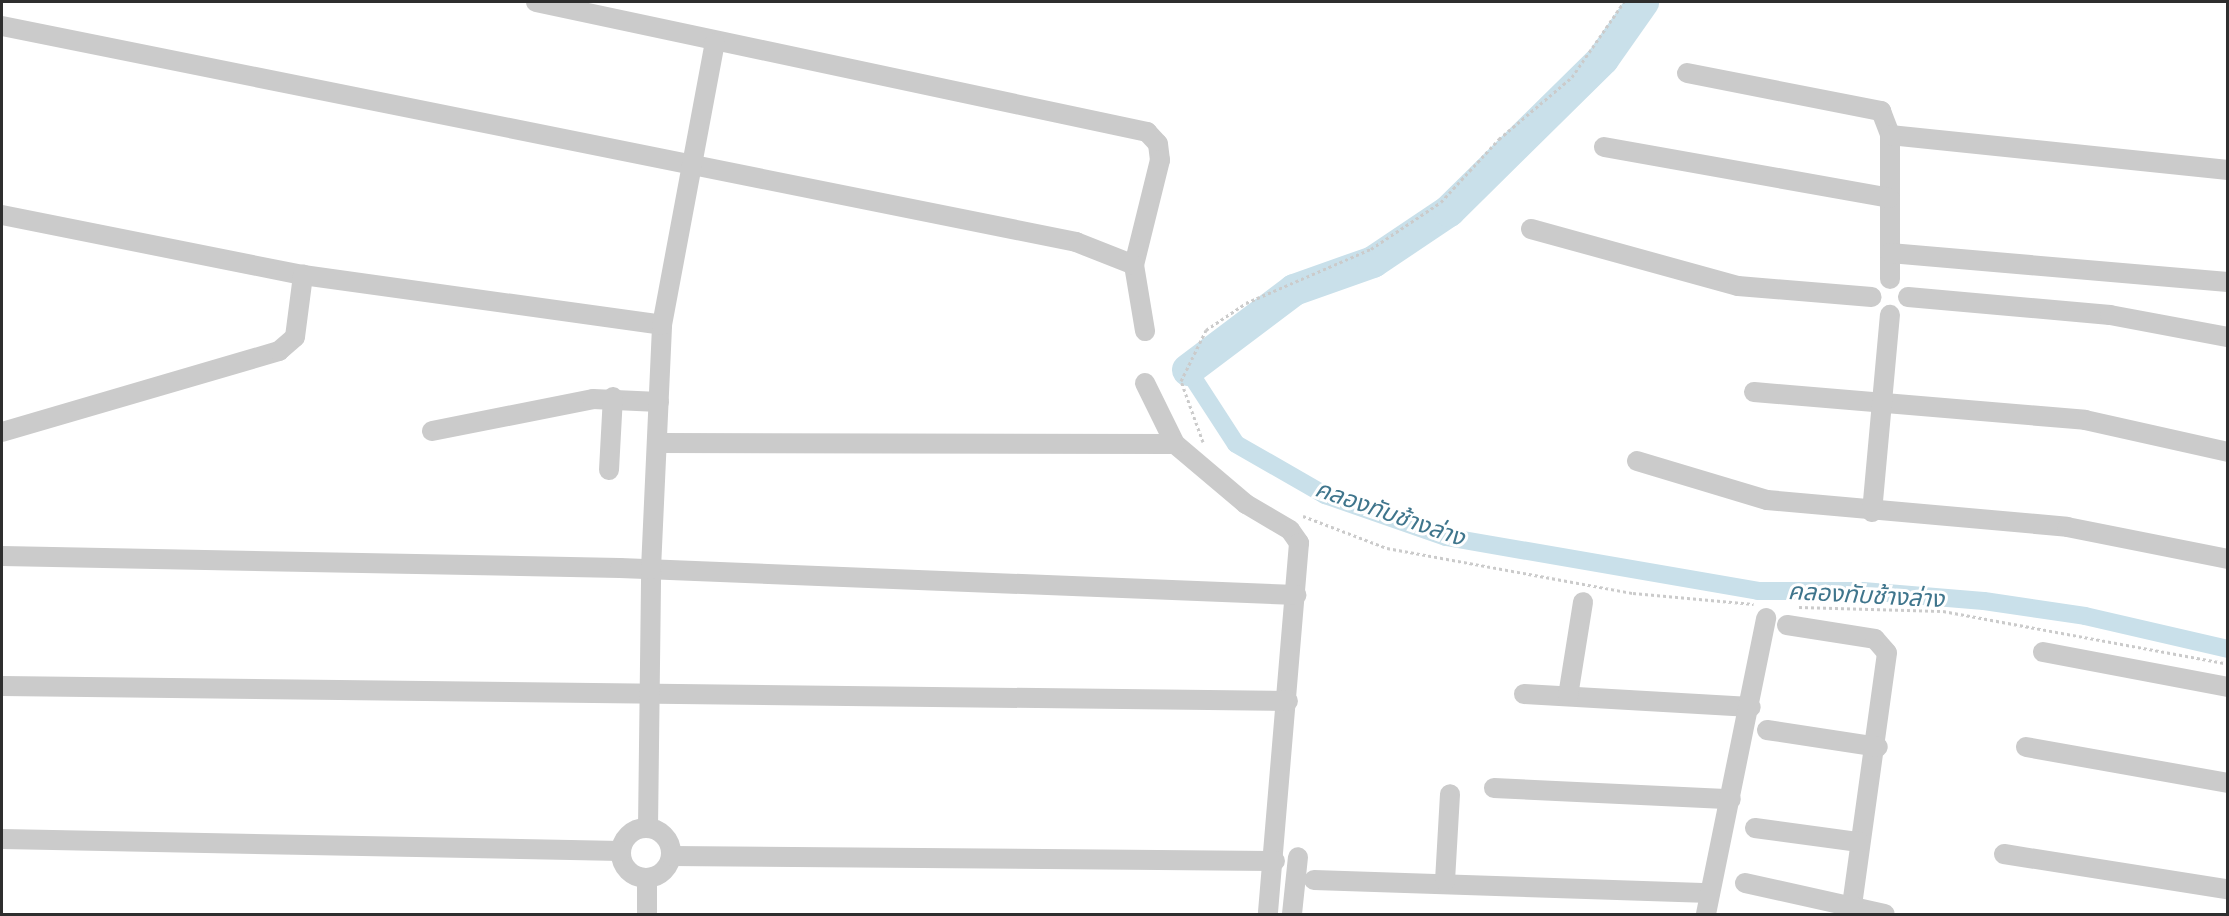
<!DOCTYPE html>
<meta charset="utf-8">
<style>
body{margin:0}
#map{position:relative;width:2229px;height:916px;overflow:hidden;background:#fff;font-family:Jost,"Noto Sans Thai",sans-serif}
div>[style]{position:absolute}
.canal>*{height:18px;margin:-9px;padding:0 9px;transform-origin:9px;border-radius:9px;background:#c9e0ea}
.river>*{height:32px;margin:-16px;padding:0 16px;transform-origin:16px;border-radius:16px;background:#c9e0ea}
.path>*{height:3px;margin-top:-1.5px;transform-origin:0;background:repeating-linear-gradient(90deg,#cbcbcb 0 3px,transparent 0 6px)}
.street>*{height:20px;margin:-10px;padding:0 10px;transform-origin:10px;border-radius:10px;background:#cbcbcb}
.street>.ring{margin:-10px;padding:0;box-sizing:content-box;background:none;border:20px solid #cbcbcb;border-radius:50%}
span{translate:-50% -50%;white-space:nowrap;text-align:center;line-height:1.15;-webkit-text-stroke:6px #fff;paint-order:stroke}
.water-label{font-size:24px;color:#3f758c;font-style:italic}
.frame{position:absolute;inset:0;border:3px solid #2e2e2e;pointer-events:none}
</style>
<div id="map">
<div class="canal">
<div style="left:1188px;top:370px;width:88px;rotate:57deg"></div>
<div style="left:1236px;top:444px;width:103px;rotate:29.8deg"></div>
<div style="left:1325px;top:495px;width:128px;rotate:19.1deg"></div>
<div style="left:1446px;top:537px;width:317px;rotate:9.8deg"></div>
<div style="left:1758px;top:591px;width:105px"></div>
<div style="left:1863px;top:591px;width:121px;rotate:4.7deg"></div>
<div style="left:1984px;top:601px;width:102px;rotate:8.4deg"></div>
<div style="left:2085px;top:616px;width:147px;rotate:13deg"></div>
</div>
<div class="river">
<div style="left:1188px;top:370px;width:133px;rotate:-37deg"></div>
<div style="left:1294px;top:290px;width:84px;rotate:-19.5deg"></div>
<div style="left:1373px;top:262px;width:92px;rotate:-33.9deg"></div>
<div style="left:1449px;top:211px;width:216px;rotate:-44.6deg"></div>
<div style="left:1603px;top:59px;width:70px;rotate:-54.9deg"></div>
</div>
<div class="path">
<div style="left:1203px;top:442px;width:65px;rotate:-109.8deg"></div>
<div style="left:1181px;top:381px;width:57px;rotate:-63.9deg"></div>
<div style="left:1206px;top:330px;width:48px;rotate:-34deg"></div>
<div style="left:1246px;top:303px;width:136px;rotate:-23.4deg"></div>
<div style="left:1371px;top:249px;width:84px;rotate:-33.9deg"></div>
<div style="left:1441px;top:202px;width:86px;rotate:-47.4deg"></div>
<div style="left:1499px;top:139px;width:96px;rotate:-40.3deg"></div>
<div style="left:1572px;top:77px;width:91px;rotate:-55.3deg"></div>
<div style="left:1303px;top:516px;width:90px;rotate:20.9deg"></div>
<div style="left:1387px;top:548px;width:250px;rotate:10.4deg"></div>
<div style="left:1633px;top:593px;width:121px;rotate:5.2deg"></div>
<div style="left:1799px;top:607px;width:144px;rotate:1.6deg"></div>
<div style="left:1943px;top:611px;width:290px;rotate:10.5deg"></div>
</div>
<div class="street">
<div style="left:536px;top:2px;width:625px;rotate:12.01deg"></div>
<div style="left:1147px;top:132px;width:16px;rotate:47deg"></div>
<div style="left:1158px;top:144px;width:16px;rotate:83deg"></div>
<div style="left:1160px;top:160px;width:108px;rotate:103.9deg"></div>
<div style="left:1134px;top:265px;width:67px;rotate:80.5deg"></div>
<div style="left:2px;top:26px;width:1096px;rotate:11.37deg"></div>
<div style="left:1076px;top:242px;width:62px;rotate:21.6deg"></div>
<div style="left:1687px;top:73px;width:198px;rotate:11.1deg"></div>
<div style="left:1881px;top:111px;width:26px;rotate:69deg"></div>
<div style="left:1890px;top:135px;width:144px;rotate:90deg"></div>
<div style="left:1890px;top:135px;width:340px;rotate:5.9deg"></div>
<div style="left:1604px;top:147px;width:290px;rotate:10.1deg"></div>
<div style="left:2px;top:215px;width:307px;rotate:11.3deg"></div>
<div style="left:303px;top:275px;width:362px;rotate:7.9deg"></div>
<div style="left:1531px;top:229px;width:215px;rotate:15.4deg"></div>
<div style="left:1738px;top:286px;width:134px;rotate:4.7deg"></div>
<div style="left:1890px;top:253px;width:339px;rotate:4.9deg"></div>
<div style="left:1908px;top:297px;width:203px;rotate:5.1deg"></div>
<div style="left:2110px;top:315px;width:120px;rotate:10.6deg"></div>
<div style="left:1145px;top:383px;width:68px;rotate:63.8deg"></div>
<div style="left:1175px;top:444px;width:93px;rotate:40.2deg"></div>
<div style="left:1246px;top:504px;width:51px;rotate:30.6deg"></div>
<div style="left:1290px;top:530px;width:16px;rotate:55deg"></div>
<div style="left:1299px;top:543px;width:372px;rotate:94.8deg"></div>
<div style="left:1754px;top:392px;width:332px;rotate:4.8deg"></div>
<div style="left:2085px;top:420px;width:147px;rotate:12.6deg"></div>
<div style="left:432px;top:431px;width:164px;rotate:-11.2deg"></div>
<div style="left:593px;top:399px;width:66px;rotate:2.6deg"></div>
<div style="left:2px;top:432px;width:289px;rotate:-16.3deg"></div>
<div style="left:279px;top:351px;width:21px;rotate:-41deg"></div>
<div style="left:295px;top:337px;width:63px;rotate:-82.6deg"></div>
<div style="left:657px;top:443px;width:518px;rotate:0.11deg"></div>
<div style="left:1637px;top:461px;width:136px;rotate:16.7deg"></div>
<div style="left:1767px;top:500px;width:301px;rotate:5.1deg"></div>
<div style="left:2067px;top:527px;width:164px;rotate:11.2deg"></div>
<div style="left:609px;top:470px;width:73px;rotate:-86.9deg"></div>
<div style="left:1872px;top:512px;width:198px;rotate:-84.8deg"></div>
<div style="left:2px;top:556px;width:618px;rotate:1.11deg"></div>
<div style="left:620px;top:568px;width:677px;rotate:2.29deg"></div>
<div style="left:1787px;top:625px;width:89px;rotate:9deg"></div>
<div style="left:1875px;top:639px;width:18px;rotate:49deg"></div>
<div style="left:1887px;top:653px;width:263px;rotate:97.9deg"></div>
<div style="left:2043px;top:652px;width:188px;rotate:10.7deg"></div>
<div style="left:2px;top:686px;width:1286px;rotate:0.67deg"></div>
<div style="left:1524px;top:694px;width:227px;rotate:3.3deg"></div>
<div style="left:1568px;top:696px;width:95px;rotate:-80.9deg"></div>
<div style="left:1767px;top:730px;width:112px;rotate:8.7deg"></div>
<div style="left:2026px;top:747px;width:205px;rotate:10.1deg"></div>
<div style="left:1494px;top:788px;width:237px;rotate:2.7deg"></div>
<div style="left:648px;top:828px;width:259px;rotate:-89.3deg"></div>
<div style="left:651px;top:569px;width:244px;rotate:-87.4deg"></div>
<div style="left:662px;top:325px;width:287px;rotate:-79.4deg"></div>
<div style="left:1755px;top:828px;width:105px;rotate:7.7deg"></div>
<div class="ring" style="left:621px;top:828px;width:30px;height:30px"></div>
<div style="left:2px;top:839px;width:619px;rotate:1.11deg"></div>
<div style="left:2004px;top:854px;width:225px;rotate:9deg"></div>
<div style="left:671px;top:856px;width:604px;rotate:0.47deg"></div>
<div style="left:647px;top:878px;width:36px;rotate:90deg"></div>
<div style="left:1314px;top:880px;width:396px;rotate:1.9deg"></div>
<div style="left:1445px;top:881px;width:87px;rotate:-86.7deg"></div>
<div style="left:1745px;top:883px;width:143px;rotate:12.5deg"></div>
<div style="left:1292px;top:914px;width:57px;rotate:-84deg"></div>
<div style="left:1706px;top:914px;width:302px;rotate:-78.5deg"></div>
</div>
<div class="water-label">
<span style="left:1390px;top:513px;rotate:19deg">คลองทับช้างล่าง</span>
<span style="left:1866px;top:595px;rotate:3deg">คลองทับช้างล่าง</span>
</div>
<div class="frame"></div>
</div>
